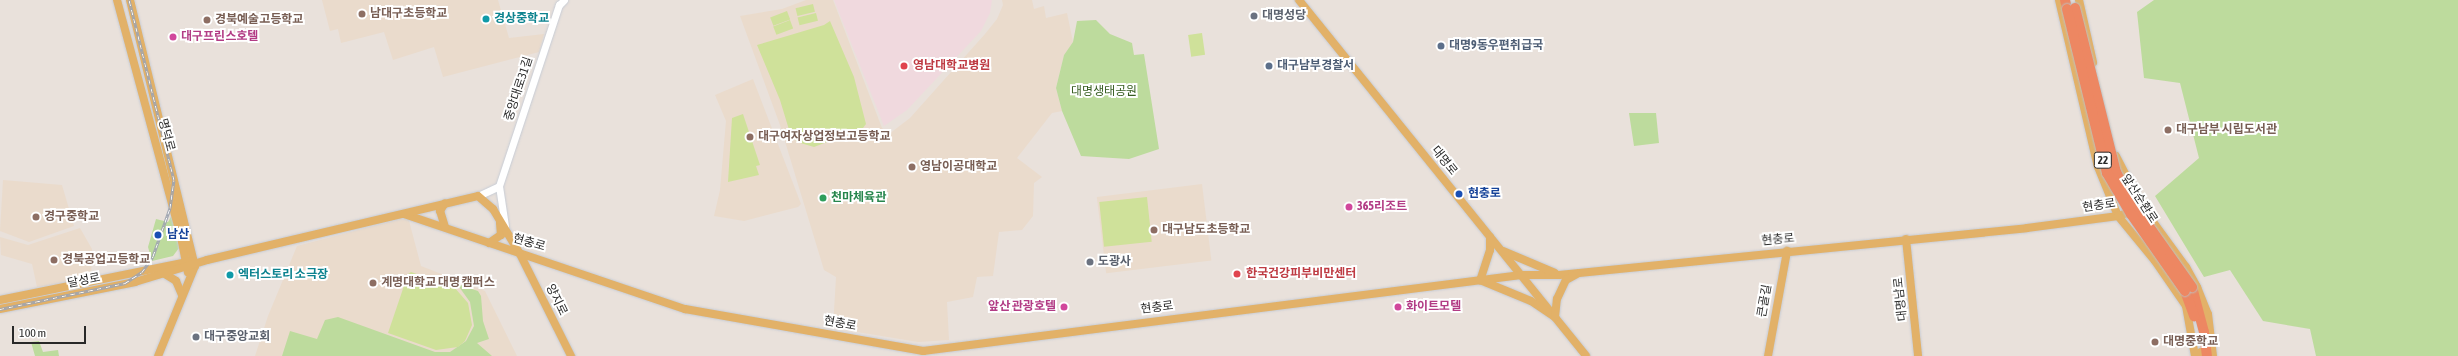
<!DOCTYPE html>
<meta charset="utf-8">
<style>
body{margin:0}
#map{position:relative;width:2458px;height:356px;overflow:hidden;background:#e9e1db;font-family:"Asap Condensed","Noto Sans KR",sans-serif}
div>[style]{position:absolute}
.education>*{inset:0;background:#eadbcc;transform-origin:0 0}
.medical>*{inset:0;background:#f0d9de}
.green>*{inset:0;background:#bddb9d}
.pitch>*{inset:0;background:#cfe19a;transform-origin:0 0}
.roads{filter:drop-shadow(0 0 1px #c7ccd5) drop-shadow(0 0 1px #c7ccd5)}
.minor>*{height:7px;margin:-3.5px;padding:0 3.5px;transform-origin:3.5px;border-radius:3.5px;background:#fff}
.major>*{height:8px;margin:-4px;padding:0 4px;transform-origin:4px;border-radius:4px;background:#e2b168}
.highway>*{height:10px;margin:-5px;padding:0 5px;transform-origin:5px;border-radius:5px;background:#ed8762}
.rail>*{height:3px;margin-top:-1.5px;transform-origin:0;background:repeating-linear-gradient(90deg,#fff 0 4.5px,#9fa5b1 0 9px);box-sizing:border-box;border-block:1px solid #9fa5b1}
.bridges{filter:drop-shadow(0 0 1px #bebebe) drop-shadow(0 0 1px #bebebe)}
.highway-bridge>*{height:10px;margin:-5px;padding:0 5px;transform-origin:5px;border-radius:5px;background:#ed8762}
.dots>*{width:11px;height:11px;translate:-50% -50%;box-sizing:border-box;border:2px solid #fff;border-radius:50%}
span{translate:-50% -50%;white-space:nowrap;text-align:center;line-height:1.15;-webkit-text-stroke:4px #fff;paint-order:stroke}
.shield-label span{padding:1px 3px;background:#fff;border:1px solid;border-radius:3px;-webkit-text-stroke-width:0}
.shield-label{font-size:11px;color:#282828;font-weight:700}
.education-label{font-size:12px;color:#785e54;font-weight:700}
.left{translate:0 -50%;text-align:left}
.worship-label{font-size:12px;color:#5b616d;font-weight:700}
.culture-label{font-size:12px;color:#0d838f;font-weight:700}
.hotel-label{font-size:12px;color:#b23c85;font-weight:700}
.right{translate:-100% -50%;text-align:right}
.service-label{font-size:12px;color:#4e5e75;font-weight:700}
.health-label{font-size:12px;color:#be3a42;font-weight:700}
.street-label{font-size:12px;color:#282828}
.park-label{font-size:12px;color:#375d21}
.transit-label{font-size:12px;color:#164399;font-weight:700}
.leisure-label{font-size:12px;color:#27864d;font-weight:700}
.scale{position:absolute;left:12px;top:326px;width:74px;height:18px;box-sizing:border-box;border:2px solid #282828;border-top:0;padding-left:5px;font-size:12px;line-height:14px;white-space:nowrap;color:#282828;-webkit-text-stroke:3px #fff;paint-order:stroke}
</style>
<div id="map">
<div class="education">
<div style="clip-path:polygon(322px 0,498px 0,509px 38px,544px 34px,539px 52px,443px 77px,434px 47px,393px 60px,384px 32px,341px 43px,338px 29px,330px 31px)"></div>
<div style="clip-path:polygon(806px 0,833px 0,882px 128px,889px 134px,910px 118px,985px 34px,997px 19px,1003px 5px,1002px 0,1032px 0,1034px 9px,1044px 6px,1046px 18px,1067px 13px,1073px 42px,1064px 55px,1056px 88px,1062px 111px,1052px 113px,1017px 158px,1042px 177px,1034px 183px,1033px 216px,1022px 230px,999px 232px,993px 276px,977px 277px,973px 297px,947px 302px,949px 340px,918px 342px,833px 328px,836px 277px,824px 270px,780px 125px,740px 16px,782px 9px)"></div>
<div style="clip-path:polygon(753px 79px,801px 204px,798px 207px,744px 221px,714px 216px,720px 190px,726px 121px,715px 95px)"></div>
<div style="clip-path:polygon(3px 180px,62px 185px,74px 226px,29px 242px,0 231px)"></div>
<div style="left:1202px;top:184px;width:77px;height:106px;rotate:83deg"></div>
<div style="clip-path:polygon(408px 217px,421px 266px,485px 291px,517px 356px,255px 356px,268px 316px,297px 246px)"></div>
<div style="clip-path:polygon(80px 228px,92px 249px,91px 280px,37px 287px,32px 264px,1px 255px,0 237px,28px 245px)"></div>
</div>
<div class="medical">
<div style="clip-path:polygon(834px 0,992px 0,990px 13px,981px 31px,907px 110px,884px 126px)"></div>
</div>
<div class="green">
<div style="clip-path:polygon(2154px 0,2458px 0,2458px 356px,2316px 356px,2310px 329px,2263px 321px,2230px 270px,2204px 277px,2155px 196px,2199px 158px,2180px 83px,2144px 78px,2137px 12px)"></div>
<div style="clip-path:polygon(1096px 20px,1110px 34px,1132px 43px,1134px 55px,1144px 54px,1159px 149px,1129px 159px,1081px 156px,1062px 111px,1056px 88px,1064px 55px,1073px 42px,1077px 21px)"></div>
<div style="clip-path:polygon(1629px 113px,1656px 113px,1659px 143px,1634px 146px)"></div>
<div style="clip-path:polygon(172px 215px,179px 248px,173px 256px,152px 261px,148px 247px,156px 219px,168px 222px)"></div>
<div style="clip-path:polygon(457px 284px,478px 291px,481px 296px,483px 321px,489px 339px,477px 343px,492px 356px,282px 356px,290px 331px,317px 339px,325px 320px,338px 317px,435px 352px,450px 352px,466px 341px,474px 326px,470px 302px)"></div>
<div style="clip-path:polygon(39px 341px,43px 352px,58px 350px,59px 356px,35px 356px,31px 342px)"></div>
</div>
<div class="pitch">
<div style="left:813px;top:4px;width:8px;height:18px;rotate:76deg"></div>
<div style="left:787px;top:11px;width:9px;height:18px;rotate:69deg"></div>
<div style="left:816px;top:13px;width:8px;height:19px;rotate:76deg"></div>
<div style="left:790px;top:20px;width:9px;height:18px;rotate:69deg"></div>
<div style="clip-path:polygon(830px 21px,854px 77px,866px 124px,863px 128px,814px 147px,797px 142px,790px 133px,780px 100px,757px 45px,824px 25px)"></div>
<div style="left:1202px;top:33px;width:22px;height:14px;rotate:82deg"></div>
<div style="clip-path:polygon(743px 114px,760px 165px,756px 166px,759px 175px,728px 182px,732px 118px)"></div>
<div style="left:1147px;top:197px;width:45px;height:48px;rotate:84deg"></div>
<div style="clip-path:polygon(411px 272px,454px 287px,468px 303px,472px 325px,465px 341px,458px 347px,436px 350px,388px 333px,408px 274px)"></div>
</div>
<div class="roads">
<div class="minor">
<div style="left:478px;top:196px;width:23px;rotate:-25deg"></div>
<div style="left:505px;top:226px;width:40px;rotate:-98.5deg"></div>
<div style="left:499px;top:186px;width:191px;rotate:-71.7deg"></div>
<div style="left:559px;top:5px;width:7px;rotate:-45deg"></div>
</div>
<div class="major">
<div style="left:117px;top:0;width:245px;rotate:74.9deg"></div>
<div style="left:181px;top:237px;width:36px;rotate:79deg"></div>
<div style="left:130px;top:0;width:274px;rotate:76.3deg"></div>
<div style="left:195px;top:266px;width:97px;rotate:112.3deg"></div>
<div style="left:1299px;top:0;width:457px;rotate:51.1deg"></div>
<div style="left:2059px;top:0;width:171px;rotate:76.9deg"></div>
<div style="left:2098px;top:167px;width:53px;rotate:67.8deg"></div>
<div style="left:2118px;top:216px;width:58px;rotate:50.6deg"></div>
<div style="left:2155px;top:261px;width:55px;rotate:55.4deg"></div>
<div style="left:2186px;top:306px;width:51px;rotate:79.8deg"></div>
<div style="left:2079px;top:0;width:64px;rotate:77.3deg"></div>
<div style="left:2116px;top:156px;width:59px;rotate:62.6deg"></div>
<div style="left:2143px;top:208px;width:73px;rotate:53.9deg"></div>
<div style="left:2186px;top:267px;width:23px;rotate:61deg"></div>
<div style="left:2197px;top:287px;width:29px;rotate:68deg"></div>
<div style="left:2208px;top:314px;width:42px;rotate:83.2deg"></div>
<div style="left:404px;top:214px;width:297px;rotate:18.7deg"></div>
<div style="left:685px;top:309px;width:242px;rotate:10deg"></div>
<div style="left:923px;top:351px;width:603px;rotate:-7.24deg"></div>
<div style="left:1521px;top:275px;width:38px"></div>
<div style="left:1559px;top:275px;width:470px;rotate:-5.7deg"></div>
<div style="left:2027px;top:228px;width:92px;rotate:-7.5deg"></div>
<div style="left:2118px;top:216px;width:26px;rotate:-18deg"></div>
<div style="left:445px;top:227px;width:17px;rotate:-107deg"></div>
<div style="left:440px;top:211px;width:9px;rotate:-58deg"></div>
<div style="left:1490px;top:237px;width:13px;rotate:90deg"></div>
<div style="left:1490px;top:250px;width:32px;rotate:108deg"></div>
<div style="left:1480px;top:280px;width:55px;rotate:22.4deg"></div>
<div style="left:1531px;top:301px;width:29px;rotate:34deg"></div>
<div style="left:1555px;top:317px;width:18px;rotate:-84deg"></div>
<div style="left:1557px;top:299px;width:21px;rotate:-65deg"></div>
<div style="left:1566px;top:280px;width:13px;rotate:-29deg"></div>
<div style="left:1906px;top:239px;width:118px;rotate:84.1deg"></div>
<div style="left:489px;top:243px;width:14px;rotate:-34deg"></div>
<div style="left:501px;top:235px;width:12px;rotate:-95deg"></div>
<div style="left:1503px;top:251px;width:56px;rotate:22.9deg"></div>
<div style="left:165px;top:274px;width:13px;rotate:32deg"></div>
<div style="left:176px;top:281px;width:15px;rotate:67deg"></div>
<div style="left:0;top:300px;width:195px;rotate:-11.5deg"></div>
<div style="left:0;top:309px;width:138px;rotate:-11.3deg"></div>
<div style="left:135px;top:282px;width:75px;rotate:-17deg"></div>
<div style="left:207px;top:260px;width:278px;rotate:-13.3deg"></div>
<div style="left:478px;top:196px;width:20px;rotate:41deg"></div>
<div style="left:493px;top:209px;width:52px;rotate:59deg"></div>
<div style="left:520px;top:254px;width:114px;rotate:63.4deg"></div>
<div style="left:1768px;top:356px;width:107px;rotate:-79.7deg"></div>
<div style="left:2201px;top:356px;width:4px;rotate:-90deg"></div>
</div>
<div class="highway">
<div style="left:2065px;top:0;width:9px;rotate:77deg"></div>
<div style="left:2192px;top:287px;width:47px;rotate:75.1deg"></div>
<div style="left:2204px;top:332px;width:24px;rotate:83deg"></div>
<div style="left:2185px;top:291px;width:27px;rotate:70deg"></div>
</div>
</div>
<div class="rail">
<div style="left:0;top:309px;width:128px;rotate:-11.7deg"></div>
<div style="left:125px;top:283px;width:20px;rotate:-33deg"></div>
<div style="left:142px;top:272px;width:19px;rotate:-55deg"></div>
<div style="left:153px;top:256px;width:51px;rotate:-70.5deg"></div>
<div style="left:170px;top:208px;width:28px;rotate:-82deg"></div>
<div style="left:174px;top:180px;width:186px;rotate:-104deg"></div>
</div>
<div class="bridges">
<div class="highway-bridge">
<div style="left:2075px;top:8px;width:169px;rotate:76deg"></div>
<div style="left:2116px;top:172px;width:36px;rotate:62deg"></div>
<div style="left:2133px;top:204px;width:102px;rotate:54.6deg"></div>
<div style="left:2067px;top:9px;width:169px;rotate:76.3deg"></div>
<div style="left:2107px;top:173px;width:48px;rotate:59.7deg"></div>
<div style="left:2131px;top:214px;width:94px;rotate:55deg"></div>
</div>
</div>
<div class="dots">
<div style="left:362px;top:14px;background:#8d6e63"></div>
<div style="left:1254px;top:16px;background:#6b7280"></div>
<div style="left:486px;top:19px;background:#0f9aa8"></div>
<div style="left:207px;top:20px;background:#8d6e63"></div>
<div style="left:173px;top:37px;background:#d1479c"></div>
<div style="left:1441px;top:46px;background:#5c6f8a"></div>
<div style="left:904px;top:66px;background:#e0444e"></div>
<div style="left:1269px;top:66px;background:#5c6f8a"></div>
<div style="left:2168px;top:130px;background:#8d6e63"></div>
<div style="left:750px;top:137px;background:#8d6e63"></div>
<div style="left:912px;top:167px;background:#8d6e63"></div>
<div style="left:1459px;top:194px;background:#1a4fb4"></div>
<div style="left:823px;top:198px;background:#2e9e5b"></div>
<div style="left:1349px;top:207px;background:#d1479c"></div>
<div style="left:36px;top:217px;background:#8d6e63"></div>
<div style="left:1154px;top:230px;background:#8d6e63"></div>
<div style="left:158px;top:235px;background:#1a4fb4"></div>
<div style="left:54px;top:260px;background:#8d6e63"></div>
<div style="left:1090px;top:262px;background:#6b7280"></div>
<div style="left:1237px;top:274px;background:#e0444e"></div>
<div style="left:230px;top:275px;background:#0f9aa8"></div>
<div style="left:373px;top:283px;background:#8d6e63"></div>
<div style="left:1064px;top:307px;background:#d1479c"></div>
<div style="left:1398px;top:307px;background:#d1479c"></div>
<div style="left:196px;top:337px;background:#6b7280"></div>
<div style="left:2155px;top:342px;background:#8d6e63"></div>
</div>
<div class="shield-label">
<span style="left:2103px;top:160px">22</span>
</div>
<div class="education-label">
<span class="left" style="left:370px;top:14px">남대구초등학교</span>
<span class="left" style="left:215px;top:20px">경북예술고등학교</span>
<span class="left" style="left:2176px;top:130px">대구남부 시립도서관</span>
<span class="left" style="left:758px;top:137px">대구여자상업정보고등학교</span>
<span class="left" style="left:920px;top:167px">영남이공대학교</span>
<span class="left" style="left:44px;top:217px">경구중학교</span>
<span class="left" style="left:1162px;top:230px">대구남도초등학교</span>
<span class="left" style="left:62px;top:260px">경북공업고등학교</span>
<span class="left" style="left:381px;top:283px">계명대학교 대명 캠퍼스</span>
<span class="left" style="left:2163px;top:342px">대명중학교</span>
</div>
<div class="worship-label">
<span class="left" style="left:1262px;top:16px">대명성당</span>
<span class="left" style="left:1098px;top:262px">도광사</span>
<span class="left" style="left:204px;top:337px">대구중앙교회</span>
</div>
<div class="culture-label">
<span class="left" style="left:494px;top:19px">경상중학교</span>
<span class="left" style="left:238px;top:275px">엑터스토리 소극장</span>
</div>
<div class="hotel-label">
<span class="left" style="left:181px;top:37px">대구프린스호텔</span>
<span class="left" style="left:1357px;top:207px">365리조트</span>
<span class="right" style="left:1056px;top:307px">앞산 관광호텔</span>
<span class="left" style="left:1406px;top:307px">화이트모텔</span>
</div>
<div class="service-label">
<span class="left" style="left:1449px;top:46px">대명9동우편취급국</span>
<span class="left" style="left:1277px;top:66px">대구남부경찰서</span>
</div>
<div class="health-label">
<span class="left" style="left:913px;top:66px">영남대학교병원</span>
<span class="left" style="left:1246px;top:274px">한국건강피부비만센터</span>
</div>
<div class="street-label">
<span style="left:519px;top:89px;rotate:-72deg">중앙대로31길</span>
<span style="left:166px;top:135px;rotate:75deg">명덕로</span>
<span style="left:1444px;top:161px;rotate:51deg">대명로</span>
<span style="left:2139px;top:199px;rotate:57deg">앞산순환로</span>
<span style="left:2099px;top:206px;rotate:-8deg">현충로</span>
<span style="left:1778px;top:240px;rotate:-5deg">현충로</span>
<span style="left:529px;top:243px;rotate:16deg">현충로</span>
<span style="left:84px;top:281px;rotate:-11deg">달성로</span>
<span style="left:1901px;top:299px;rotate:-96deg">대명남로</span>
<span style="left:556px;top:300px;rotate:64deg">양지로</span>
<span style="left:1765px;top:301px;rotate:-80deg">큰골길</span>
<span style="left:1157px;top:308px;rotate:-7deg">현충로</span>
<span style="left:840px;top:324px;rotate:11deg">현충로</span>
</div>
<div class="park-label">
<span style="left:1104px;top:92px">대명생태공원</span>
</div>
<div class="transit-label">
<span class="left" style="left:1468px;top:194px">현충로</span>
<span class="left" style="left:167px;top:235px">남산</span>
</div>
<div class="leisure-label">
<span class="left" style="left:831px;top:198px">천마체육관</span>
</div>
<div class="scale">100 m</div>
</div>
